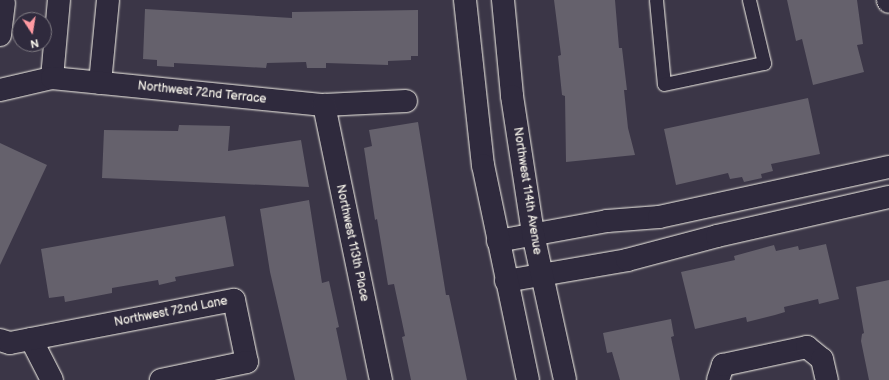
<!DOCTYPE html>
<style>
body{margin:0}
#map{position:relative;width:889px;height:380px;overflow:hidden;background:#3b3647;font-family:"Balsamiq Sans",sans-serif}
div>[style]{position:absolute}
.building>*{inset:0;background:#65616c}
.roads{filter:drop-shadow(0 0 1px #f4f1e8) drop-shadow(0 0 1px #f4f1e8)}
.service>*{height:13px;margin:-6.5px;padding:0 6.5px;transform-origin:6.5px;border-radius:6.5px;background:#2f2a3d}
.minor>*{height:22px;margin:-11px;padding:0 11px;transform-origin:11px;border-radius:11px;background:#2f2a3d}
.tertiary>*{height:22px;margin:-11px;padding:0 11px;transform-origin:11px;border-radius:11px;background:#2f2a3d}
span{translate:-50% -50%;white-space:nowrap;text-align:center;line-height:1.15;-webkit-text-stroke:3px #2f2a3d;paint-order:stroke}
.street-label{font-size:12px;color:#f4f1e8}
.north{position:absolute;left:12px;top:12px;width:40px;height:40px;box-sizing:border-box;background:#2f2a3d;border:1px solid #7e7a81;border-radius:50%;rotate:168deg;font-size:11px;font-weight:700;line-height:16px;text-align:center;color:#f4f1e8}
.north::after{content:'';display:block;margin:auto;width:14px;height:18px;background:#ff9aa2;clip-path:polygon(50% 0,100% 100%,50% 72%,0 100%)}
</style>
<div id="map">
<div class="building">
<div style="clip-path:polygon(554px 0,615px 0,619px 48px,622px 48px,627px 90px,624px 90px,628px 128px,635px 155px,566px 162px,565px 96px,562px 95px,558px 56px,561px 55px)"></div>
<div style="clip-path:polygon(787px 0,857px 0,863px 44px,857px 45px,864px 72px,813px 85px,802px 39px,796px 41px)"></div>
<div style="clip-path:polygon(145px 9px,292px 18px,292px 12px,418px 10px,418px 56px,411px 56px,411px 60px,388px 61px,388px 65px,326px 63px,326px 68px,307px 68px,306px 62px,267px 63px,266px 68px,174px 63px,174px 67px,157px 66px,157px 60px,143px 59px)"></div>
<div style="clip-path:polygon(808px 98px,820px 154px,771px 164px,773px 171px,761px 174px,762px 178px,744px 182px,742px 177px,730px 179px,728px 173px,676px 185px,664px 129px)"></div>
<div style="clip-path:polygon(418px 122px,446px 295px,449px 295px,467px 380px,411px 380px,402px 337px,405px 336px,394px 284px,388px 285px,377px 219px,375px 220px,364px 148px,372px 146px,369px 130px)"></div>
<div style="clip-path:polygon(179px 125px,230px 126px,228px 151px,301px 140px,309px 187px,102px 178px,104px 130px,178px 131px)"></div>
<div style="clip-path:polygon(0 143px,47px 165px,0 265px)"></div>
<div style="clip-path:polygon(309px 200px,322px 283px,329px 281px,339px 327px,336px 328px,347px 380px,295px 380px,270px 272px,260px 209px)"></div>
<div style="clip-path:polygon(225px 216px,234px 266px,175px 277px,176px 281px,159px 285px,158px 280px,112px 288px,112px 293px,65px 302px,64px 296px,49px 298px,41px 249px)"></div>
<div style="clip-path:polygon(826px 244px,839px 299px,819px 304px,818px 299px,784px 307px,785px 312px,775px 315px,747px 322px,746px 317px,695px 329px,681px 272px,735px 260px,734px 256px,774px 245px,776px 251px,798px 246px,799px 250px)"></div>
<div style="clip-path:polygon(889px 280px,889px 380px,869px 380px,861px 341px,862px 334px,864px 333px,856px 287px)"></div>
<div style="clip-path:polygon(671px 319px,674px 336px,671px 337px,680px 380px,620px 380px,612px 352px,607px 353px,603px 333px)"></div>
</div>
<div class="roads">
<div class="service">
<div style="left:656px;top:0;width:84px;rotate:84.6deg"></div>
<div style="left:664px;top:84px;width:102px;rotate:-11.9deg"></div>
<div style="left:764px;top:63px;width:65px;rotate:-103.4deg"></div>
</div>
<div class="minor">
<div style="left:888px;top:0;width:2px;rotate:63deg"></div>
<div style="left:0;top:35px;width:32px;rotate:-83deg"></div>
<div style="left:52px;top:78px;width:78px;rotate:-84.9deg"></div>
<div style="left:100px;top:83px;width:83px;rotate:-84.5deg"></div>
<div style="left:0;top:90px;width:53px;rotate:-13deg"></div>
<div style="left:52px;top:78px;width:273px;rotate:5.7deg"></div>
<div style="left:324px;top:105px;width:82px;rotate:-2.8deg"></div>
<div style="left:324px;top:105px;width:281px;rotate:78.3deg"></div>
<div style="left:498px;top:241px;width:111px;rotate:-10.4deg"></div>
<div style="left:607px;top:221px;width:52px;rotate:-4.4deg"></div>
<div style="left:659px;top:217px;width:235px;rotate:-12.3deg"></div>
<div style="left:506px;top:281px;width:123px;rotate:-9.8deg"></div>
<div style="left:627px;top:260px;width:93px;rotate:-14.9deg"></div>
<div style="left:717px;top:236px;width:176px;rotate:-12.8deg"></div>
<div style="left:31px;top:339px;width:46px;rotate:62.9deg"></div>
<div style="left:0;top:340px;width:10px;rotate:17deg"></div>
<div style="left:10px;top:343px;width:228px;rotate:-10.9deg"></div>
<div style="left:234px;top:300px;width:63px;rotate:78.2deg"></div>
<div style="left:247px;top:362px;width:88px;rotate:168.2deg"></div>
<div style="left:718px;top:380px;width:16px;rotate:-72deg"></div>
<div style="left:723px;top:365px;width:86px;rotate:-12.1deg"></div>
<div style="left:807px;top:347px;width:19px;rotate:39deg"></div>
<div style="left:822px;top:359px;width:22px;rotate:77deg"></div>
</div>
<div class="tertiary">
<div style="left:465px;top:0;width:166px;rotate:83.8deg"></div>
<div style="left:483px;top:165px;width:220px;rotate:78.2deg"></div>
<div style="left:503px;top:0;width:96px;rotate:84.6deg"></div>
<div style="left:512px;top:96px;width:140px;rotate:81.3deg"></div>
<div style="left:533px;top:234px;width:149px;rotate:77.6deg"></div>
</div>
</div>
<div class="street-label">
<span style="left:202px;top:93px;rotate:6deg">Northwest 72nd Terrace</span>
<span style="left:527px;top:191px;rotate:81deg">Northwest 114th Avenue</span>
<span style="left:352px;top:243px;rotate:78deg">Northwest 113th Place</span>
<span style="left:171px;top:312px;rotate:-11deg">Northwest 72nd Lane</span>
</div>
<div class="north">N</div>
</div>
